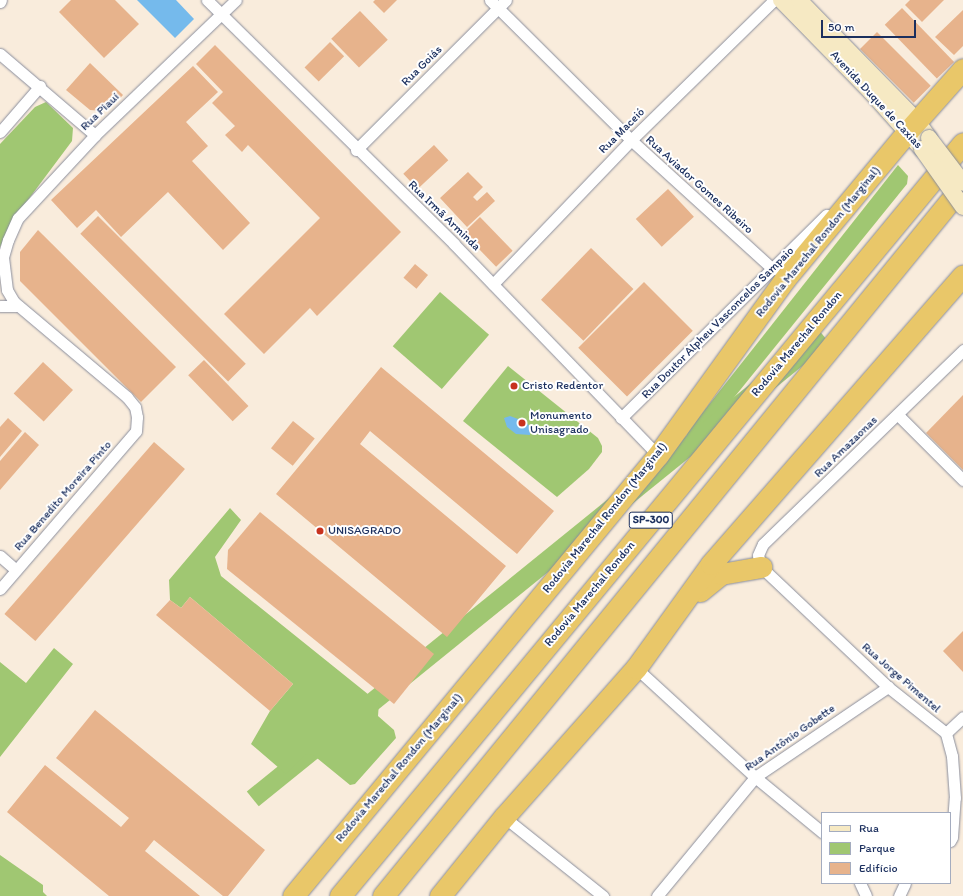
<!DOCTYPE html>
<meta charset="utf-8">
<style>
body{margin:0}
#map{position:relative;width:963px;height:896px;overflow:hidden;background:#f9ecdc;font-family:Itim,sans-serif}
div>[style]{position:absolute}
.green>*{inset:0;background:#a0c772;transform-origin:0 0}
.water>*{inset:0;background:#75baec}
.building>*{inset:0;background:#e7b38c;transform-origin:0 0}
.roads{filter:drop-shadow(0 0 1px #8a8e9d) drop-shadow(0 0 1px #8a8e9d)}
.street>*{height:11px;margin:-5.5px;padding:0 5.5px;transform-origin:5.5px;border-radius:5.5px;background:#fff}
.secondary>*{height:16px;margin:-8px;padding:0 8px;transform-origin:8px;border-radius:8px;background:#f6e9c3}
.highway>*{height:21px;margin:-10.5px;padding:0 10.5px;transform-origin:10.5px;border-radius:10.5px;background:#e9c769}
.bridges{filter:drop-shadow(0 0 1px #8a8e9d) drop-shadow(0 0 1px #8a8e9d)}
.secondary-bridge>*{height:16px;margin:-8px;padding:0 8px;transform-origin:8px;border-radius:8px;background:#f6e9c3}
.dots>*{width:11px;height:11px;translate:-50% -50%;box-sizing:border-box;border:2px solid #fff;border-radius:50%}
span{translate:-50% -50%;white-space:nowrap;text-align:center;line-height:1.15;-webkit-text-stroke:4px #fff;paint-order:stroke}
.shield-label span{padding:1px 3px;background:#fff;border:1px solid;border-radius:3px;-webkit-text-stroke-width:0}
.shield-label{font-size:11px;color:#1b2f5e;font-weight:700}
.street-label{font-size:12px;color:#1b2f5e}
.poi-label{font-size:12px;color:#1b2f5e}
.left{translate:0 -50%;text-align:left}
.legend{position:absolute;left:821px;top:812px;width:130px;height:72px;box-sizing:border-box;background:#fff;border:1px solid #a4acbf;margin:0;padding:5px 7px;list-style:none;font-size:12px;color:#1b2f5e}
.legend li{display:flex;align-items:center;gap:8px;height:20px}
.legend b{width:20px;border:1px solid #a4acbf}
.scale{position:absolute;left:821px;top:20px;width:95px;height:18px;box-sizing:border-box;border:2px solid #1b2f5e;border-top:0;padding-left:5px;font-size:12px;line-height:14px;white-space:nowrap;color:#1b2f5e;-webkit-text-stroke:3px #fff;paint-order:stroke}
</style>
<div id="map">
<div class="green">
<div style="clip-path:polygon(46px 102px,73px 128px,72px 141px,16px 216px,0 247px,0 144px,35px 107px)"></div>
<div style="clip-path:polygon(898px 165px,908px 176px,907px 184px,694px 447px,685px 441px,688px 431px)"></div>
<div style="left:440px;top:292px;width:65px;height:72px;rotate:41deg"></div>
<div style="left:818px;top:329px;width:19px;height:735px;rotate:51deg"></div>
<div style="clip-path:polygon(508px 366px,598px 438px,602px 446px,602px 452px,589px 469px,557px 497px,463px 421px)"></div>
<div style="clip-path:polygon(230px 508px,241px 520px,215px 557px,221px 576px,379px 703px,378px 716px,394px 730px,396px 738px,355px 784px,350px 785px,312px 754px,305px 755px,286px 774px,251px 744px,270px 711px,293px 684px,190px 597px,181px 608px,170px 600px,169px 580px)"></div>
<div style="clip-path:polygon(54px 648px,73px 664px,0 757px,0 662px,26px 683px)"></div>
<div style="clip-path:polygon(0 855px,43px 885px,43px 892px,47px 896px,0 896px)"></div>
</div>
<div class="water">
<div style="clip-path:polygon(137px 0,176px 0,194px 19px,175px 38px)"></div>
<div style="clip-path:polygon(510px 416px,526px 422px,530px 427px,530px 435px,516px 434px,507px 427px,504px 418px)"></div>
</div>
<div class="building">
<div style="clip-path:polygon(71px 0,115px 0,139px 24px,104px 58px,59px 12px)"></div>
<div style="clip-path:polygon(375px 0,397px 0,384px 13px,373px 2px)"></div>
<div style="clip-path:polygon(910px 0,944px 0,922px 22px,905px 5px)"></div>
<div style="left:902px;top:8px;width:75px;height:24px;rotate:46deg"></div>
<div style="clip-path:polygon(963px 10px,963px 46px,954px 55px,935px 37px)"></div>
<div style="left:360px;top:11px;width:40px;height:40px;rotate:46deg"></div>
<div style="left:877px;top:32px;width:76px;height:24px;rotate:45deg"></div>
<div style="left:330px;top:42px;width:20px;height:36px;rotate:45deg"></div>
<div style="clip-path:polygon(215px 45px,401px 232px,317px 316px,310px 308px,264px 354px,224px 314px,320px 218px,248px 145px,242px 152px,225px 135px,235px 126px,212px 103px,223px 92px,196px 64px)"></div>
<div style="clip-path:polygon(90px 63px,123px 95px,112px 107px,102px 111px,90px 110px,66px 90px)"></div>
<div style="clip-path:polygon(193px 66px,218px 92px,186px 122px,208px 146px,192px 161px,250px 223px,223px 250px,168px 192px,121px 237px,96px 210px,77px 228px,51px 200px)"></div>
<div style="left:434px;top:145px;width:21px;height:42px;rotate:47deg"></div>
<div style="clip-path:polygon(468px 172px,483px 187px,473px 197px,477px 201px,487px 192px,495px 201px,467px 227px,440px 198px)"></div>
<div style="left:668px;top:189px;width:38px;height:44px;rotate:47deg"></div>
<div style="left:98px;top:216px;width:209px;height:25px;rotate:45deg"></div>
<div style="left:480px;top:217px;width:47px;height:23px;rotate:46deg"></div>
<div style="clip-path:polygon(38px 230px,176px 367px,141px 402px,20px 281px,20px 252px)"></div>
<div style="left:591px;top:248px;width:59px;height:72px;rotate:44deg"></div>
<div style="left:415px;top:264px;width:17px;height:18px;rotate:40deg"></div>
<div style="left:644px;top:282px;width:69px;height:93px;rotate:45deg"></div>
<div style="left:204px;top:360px;width:64px;height:22px;rotate:46deg"></div>
<div style="left:43px;top:362px;width:41px;height:43px;rotate:43deg"></div>
<div style="clip-path:polygon(381px 367px,554px 511px,517px 554px,370px 431px,360px 444px,506px 566px,447px 637px,276px 494px)"></div>
<div style="clip-path:polygon(963px 395px,963px 470px,926px 433px)"></div>
<div style="clip-path:polygon(8px 418px,22px 431px,0 457px,0 427px)"></div>
<div style="left:293px;top:421px;width:28px;height:35px;rotate:39deg"></div>
<div style="clip-path:polygon(25px 432px,39px 445px,0 490px,0 461px)"></div>
<div style="left:154px;top:442px;width:41px;height:228px;rotate:41deg"></div>
<div style="clip-path:polygon(260px 512px,434px 654px,394px 704px,227px 569px,228px 550px)"></div>
<div style="clip-path:polygon(190px 597px,293px 684px,270px 711px,156px 615px,170px 600px,181px 608px)"></div>
<div style="clip-path:polygon(963px 631px,963px 672px,943px 651px)"></div>
<div style="clip-path:polygon(95px 710px,265px 850px,228px 896px,223px 896px,154px 840px,145px 851px,200px 896px,109px 896px,7px 812px,45px 765px,121px 827px,129px 818px,56px 758px)"></div>
</div>
<div class="roads">
<div class="street">
<div style="left:207px;top:0;width:347px;rotate:44.6deg"></div>
<div style="left:454px;top:244px;width:293px;rotate:46deg"></div>
<div style="left:490px;top:0;width:199px;rotate:44.8deg"></div>
<div style="left:631px;top:140px;width:192px;rotate:42.3deg"></div>
<div style="left:0;top:2px;width:2px;rotate:-63deg"></div>
<div style="left:0;top:54px;width:125px;rotate:40.5deg"></div>
<div style="left:0;top:132px;width:61px;rotate:-49deg"></div>
<div style="left:356px;top:150px;width:212px;rotate:-45deg"></div>
<div style="left:1px;top:264px;width:25px;rotate:-74deg"></div>
<div style="left:8px;top:240px;width:24px;rotate:-66deg"></div>
<div style="left:18px;top:218px;width:113px;rotate:-47.1deg"></div>
<div style="left:95px;top:135px;width:195px;rotate:-43.8deg"></div>
<div style="left:493px;top:284px;width:199px;rotate:-46.2deg"></div>
<div style="left:631px;top:140px;width:200px;rotate:-44.4deg"></div>
<div style="left:0;top:306px;width:18px"></div>
<div style="left:898px;top:415px;width:92px;rotate:45deg"></div>
<div style="left:621px;top:418px;width:289px;rotate:-44.7deg"></div>
<div style="left:0;top:556px;width:21px;rotate:41deg"></div>
<div style="left:0;top:589px;width:208px;rotate:-49.3deg"></div>
<div style="left:136px;top:431px;width:14px;rotate:-86deg"></div>
<div style="left:137px;top:417px;width:10px;rotate:-101deg"></div>
<div style="left:135px;top:407px;width:13px;rotate:-129deg"></div>
<div style="left:127px;top:397px;width:148px;rotate:-139.9deg"></div>
<div style="left:14px;top:302px;width:14px;rotate:-120deg"></div>
<div style="left:7px;top:290px;width:33px;rotate:-97deg"></div>
<div style="left:636px;top:668px;width:161px;rotate:42.5deg"></div>
<div style="left:755px;top:777px;width:87px;rotate:39.4deg"></div>
<div style="left:946px;top:733px;width:23px;rotate:-43deg"></div>
<div style="left:504px;top:817px;width:127px;rotate:38.6deg"></div>
<div style="left:950px;top:841px;width:4px;rotate:-63deg"></div>
<div style="left:952px;top:837px;width:39px;rotate:-86deg"></div>
<div style="left:955px;top:798px;width:42px;rotate:-94.1deg"></div>
<div style="left:952px;top:756px;width:24px;rotate:-105deg"></div>
<div style="left:946px;top:733px;width:74px;rotate:-141.6deg"></div>
<div style="left:888px;top:687px;width:175px;rotate:-136.6deg"></div>
<div style="left:761px;top:567px;width:12px;rotate:-104deg"></div>
<div style="left:758px;top:555px;width:12px;rotate:-66deg"></div>
<div style="left:763px;top:544px;width:279px;rotate:-44.1deg"></div>
<div style="left:860px;top:883px;width:14px;rotate:65deg"></div>
<div style="left:657px;top:896px;width:154px;rotate:-50.5deg"></div>
<div style="left:755px;top:777px;width:161px;rotate:-34.1deg"></div>
<div style="left:899px;top:896px;width:14px;rotate:-65deg"></div>
</div>
<div class="secondary">
<div style="left:781px;top:0;width:129px;rotate:45.6deg"></div>
<div style="left:871px;top:92px;width:76px;rotate:48.2deg"></div>
<div style="left:799px;top:0;width:169px;rotate:45.7deg"></div>
<div style="left:917px;top:121px;width:21px;rotate:55deg"></div>
</div>
<div class="highway">
<div style="left:700px;top:591px;width:27px;rotate:-39deg"></div>
<div style="left:721px;top:574px;width:41px;rotate:-9.9deg"></div>
<div style="left:293px;top:896px;width:572px;rotate:-50.39deg"></div>
<div style="left:658px;top:455px;width:217px;rotate:-54.2deg"></div>
<div style="left:785px;top:279px;width:191px;rotate:-50.3deg"></div>
<div style="left:907px;top:132px;width:84px;rotate:-48.4deg"></div>
<div style="left:340px;top:896px;width:977px;rotate:-50.4deg"></div>
<div style="left:383px;top:896px;width:918px;rotate:-50.79deg"></div>
<div style="left:440px;top:896px;width:102px;rotate:-51deg"></div>
<div style="left:504px;top:817px;width:199px;rotate:-48.5deg"></div>
<div style="left:636px;top:668px;width:128px;rotate:-54.2deg"></div>
<div style="left:711px;top:564px;width:383px;rotate:-48.9deg"></div>
</div>
</div>
<div class="bridges">
<div class="secondary-bridge">
<div style="left:929px;top:138px;width:56px;rotate:52.9deg"></div>
<div style="left:922px;top:149px;width:71px;rotate:54.7deg"></div>
</div>
</div>
<div class="dots">
<div style="left:514px;top:386px;background:#c8321e"></div>
<div style="left:522px;top:423px;background:#c8321e"></div>
<div style="left:320px;top:531px;background:#c8321e"></div>
</div>
<div class="shield-label">
<span style="left:651px;top:520px">SP-300</span>
</div>
<div class="street-label">
<span style="left:422px;top:66px;rotate:-45deg">Rua Goiás</span>
<span style="left:876px;top:100px;rotate:47deg">Avenida Duque de Caxias</span>
<span style="left:100px;top:112px;rotate:-44deg">Rua Piauí</span>
<span style="left:622px;top:131px;rotate:-45deg">Rua Maceió</span>
<span style="left:699px;top:185px;rotate:42deg">Rua Aviador Gomes Ribeiro</span>
<span style="left:444px;top:216px;rotate:44deg">Rua Irmã Arminda</span>
<span style="left:818px;top:242px;rotate:-51deg">Rodovia Marechal Rondon (Marginal)</span>
<span style="left:718px;top:323px;rotate:-45deg">Rua Doutor Alpheu Vasconcelos Sampaio</span>
<span style="left:797px;top:344px;rotate:-50deg">Rodovia Marechal Rondon</span>
<span style="left:846px;top:447px;rotate:-44deg">Rua Amazaonas</span>
<span style="left:63px;top:496px;rotate:-49deg">Rua Benedito Moreira Pinto</span>
<span style="left:605px;top:518px;rotate:-51deg">Rodovia Marechal Rondon (Marginal)</span>
<span style="left:590px;top:594px;rotate:-50deg">Rodovia Marechal Rondon</span>
<span style="left:901px;top:678px;rotate:41deg">Rua Jorge Pimentel</span>
<span style="left:790px;top:738px;rotate:-35deg">Rua Antônio Gobette</span>
<span style="left:399px;top:768px;rotate:-50deg">Rodovia Marechal Rondon (Marginal)</span>
</div>
<div class="poi-label">
<span class="left" style="left:522px;top:386px">Cristo Redentor</span>
<span class="left" style="left:530px;top:423px">Monumento<br>Unisagrado</span>
<span class="left" style="left:328px;top:531px">UNISAGRADO</span>
</div>
<ul class="legend">
<li><b style="height:5px;background:#f6e9c3"></b>Rua</li>
<li><b style="height:11px;background:#a0c772"></b>Parque</li>
<li><b style="height:11px;background:#e7b38c"></b>Edifício</li>
</ul>
<div class="scale">50 m</div>
</div>
